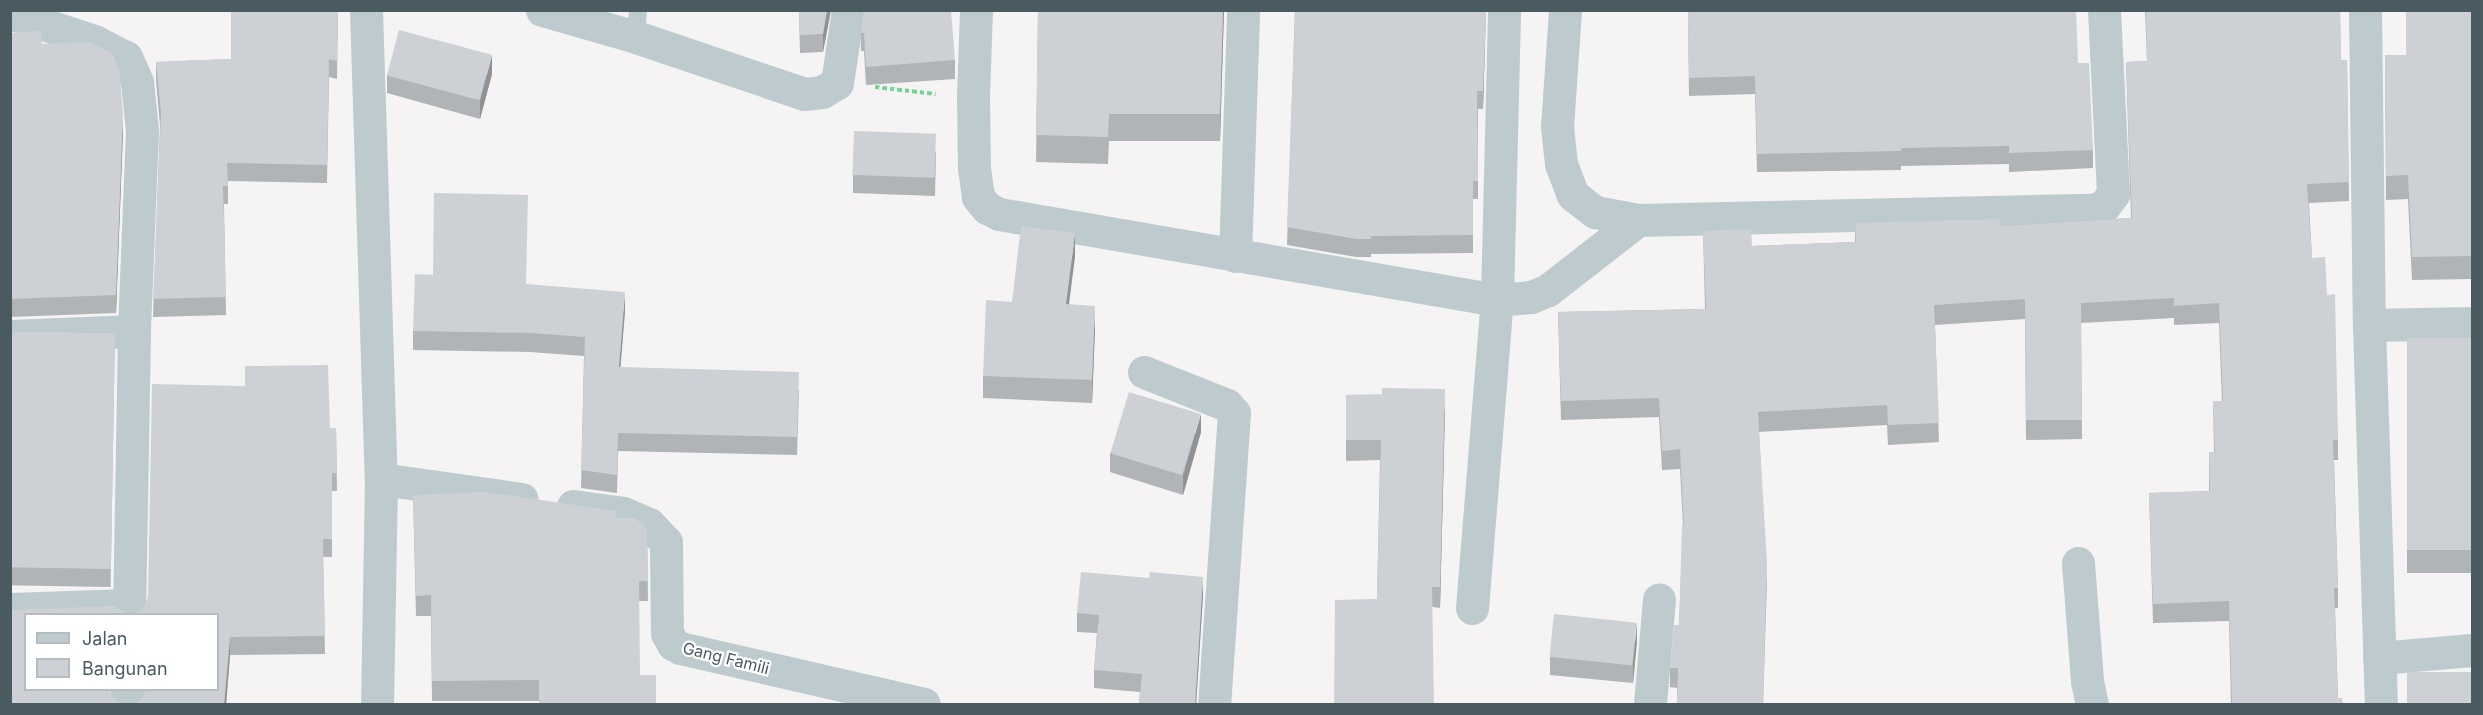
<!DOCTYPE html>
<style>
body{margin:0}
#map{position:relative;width:2483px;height:715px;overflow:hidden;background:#f5f3f3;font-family:Inter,sans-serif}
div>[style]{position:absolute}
.path>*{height:4px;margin-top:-2px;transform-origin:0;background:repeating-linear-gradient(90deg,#77d392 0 4.5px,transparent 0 7.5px)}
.lane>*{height:18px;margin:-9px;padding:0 9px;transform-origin:9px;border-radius:9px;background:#bdcbcf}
.street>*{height:33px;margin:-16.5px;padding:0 16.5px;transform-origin:16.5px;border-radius:16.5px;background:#bdcbcf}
.wall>*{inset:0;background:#b0b4b7;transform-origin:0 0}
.shaded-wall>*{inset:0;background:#909295}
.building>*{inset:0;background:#cdd1d5;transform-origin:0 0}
span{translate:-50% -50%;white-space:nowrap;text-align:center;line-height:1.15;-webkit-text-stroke:4.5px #fff;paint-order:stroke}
.street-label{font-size:16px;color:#495b61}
.frame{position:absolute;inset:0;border:12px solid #495b61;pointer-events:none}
.legend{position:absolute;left:24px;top:613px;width:195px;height:78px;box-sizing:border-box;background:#fff;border:2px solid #b6bdc0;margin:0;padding:8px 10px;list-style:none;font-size:18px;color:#495b61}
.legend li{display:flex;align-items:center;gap:12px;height:30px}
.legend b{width:30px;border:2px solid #b6bdc0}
</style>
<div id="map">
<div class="path">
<div style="left:875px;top:87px;width:61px;rotate:6.5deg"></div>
</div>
<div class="lane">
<div style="left:636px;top:37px;width:27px;rotate:-86deg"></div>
</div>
<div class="street">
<div style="left:366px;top:10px;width:469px;rotate:88.2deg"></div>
<div style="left:381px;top:479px;width:225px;rotate:91deg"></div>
<div style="left:542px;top:10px;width:98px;rotate:16deg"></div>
<div style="left:636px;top:37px;width:177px;rotate:18.7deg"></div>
<div style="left:804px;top:94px;width:18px;rotate:-6deg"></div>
<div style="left:822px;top:92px;width:17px;rotate:-31deg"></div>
<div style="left:837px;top:83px;width:74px;rotate:-81.4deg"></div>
<div style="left:976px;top:10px;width:88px;rotate:92deg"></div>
<div style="left:973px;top:98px;width:70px;rotate:89.2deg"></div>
<div style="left:974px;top:168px;width:29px;rotate:82deg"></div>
<div style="left:978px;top:197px;width:14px;rotate:51deg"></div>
<div style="left:987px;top:208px;width:13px;rotate:27deg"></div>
<div style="left:999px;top:214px;width:505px;rotate:9.8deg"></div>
<div style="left:1497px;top:300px;width:34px;rotate:-5deg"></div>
<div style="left:1531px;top:297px;width:18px;rotate:-22deg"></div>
<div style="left:1548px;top:290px;width:114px;rotate:-37.9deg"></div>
<div style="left:1565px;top:10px;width:116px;rotate:93.9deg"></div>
<div style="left:1557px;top:126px;width:38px;rotate:84deg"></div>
<div style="left:1561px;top:164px;width:33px;rotate:69deg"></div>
<div style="left:1573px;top:195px;width:28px;rotate:38deg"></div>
<div style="left:1595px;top:212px;width:44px;rotate:10.5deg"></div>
<div style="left:1638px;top:220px;width:455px;rotate:-1.3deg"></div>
<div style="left:2093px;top:210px;width:12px;rotate:-20deg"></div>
<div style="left:2104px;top:206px;width:15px;rotate:-53deg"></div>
<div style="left:2113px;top:194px;width:184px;rotate:-92.8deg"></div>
<div style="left:2365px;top:10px;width:315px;rotate:89.3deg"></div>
<div style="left:2369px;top:325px;width:379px;rotate:88.2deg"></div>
<div style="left:10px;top:13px;width:89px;rotate:18.4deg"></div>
<div style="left:94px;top:41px;width:36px;rotate:27deg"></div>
<div style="left:126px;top:57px;width:27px;rotate:66deg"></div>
<div style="left:137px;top:82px;width:48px;rotate:84.1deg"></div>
<div style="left:142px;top:130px;width:201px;rotate:92.3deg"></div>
<div style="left:134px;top:331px;width:283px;rotate:91deg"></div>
<div style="left:1235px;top:256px;width:246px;rotate:-88.1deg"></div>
<div style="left:2369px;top:325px;width:103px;rotate:-1.1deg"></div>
<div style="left:10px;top:336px;width:124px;rotate:-2.3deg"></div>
<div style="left:1144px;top:372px;width:89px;rotate:21.7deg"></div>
<div style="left:1227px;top:405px;width:11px;rotate:49deg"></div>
<div style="left:1234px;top:413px;width:292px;rotate:93.9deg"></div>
<div style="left:381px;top:479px;width:142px;rotate:8.1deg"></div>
<div style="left:573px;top:506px;width:50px;rotate:8deg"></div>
<div style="left:623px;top:513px;width:28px;rotate:23deg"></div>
<div style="left:649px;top:524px;width:25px;rotate:47deg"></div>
<div style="left:666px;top:542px;width:91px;rotate:89.4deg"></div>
<div style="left:667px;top:633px;width:13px;rotate:61deg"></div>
<div style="left:673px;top:644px;width:8px;rotate:30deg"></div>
<div style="left:680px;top:648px;width:250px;rotate:12.9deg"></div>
<div style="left:2078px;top:563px;width:118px;rotate:85.6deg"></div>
<div style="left:2087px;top:681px;width:24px;rotate:78deg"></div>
<div style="left:1472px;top:608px;width:309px;rotate:-85.4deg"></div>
<div style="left:1497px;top:300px;width:290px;rotate:-88.6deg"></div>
<div style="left:10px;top:609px;width:119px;rotate:-1.9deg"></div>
<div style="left:2379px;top:658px;width:93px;rotate:-4.9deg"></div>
<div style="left:127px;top:704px;width:14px;rotate:-90deg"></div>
<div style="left:1650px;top:704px;width:105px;rotate:-85.1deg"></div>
</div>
<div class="wall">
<div style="clip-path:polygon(338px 10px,337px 79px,329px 77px,327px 183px,228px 181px,228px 204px,224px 204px,226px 315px,153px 317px,160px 126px,156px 80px,156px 62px,231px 59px)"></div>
<div style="clip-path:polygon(799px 10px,831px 10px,823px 52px,800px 53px)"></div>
<div style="clip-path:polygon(863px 10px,955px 60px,955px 79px,866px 85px,864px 51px,861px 51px,861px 33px)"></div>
<div style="clip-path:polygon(1038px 10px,1224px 10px,1220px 141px,1109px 141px,1108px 164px,1036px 162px)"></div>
<div style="clip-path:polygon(1295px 10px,1486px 10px,1483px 109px,1478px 109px,1478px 199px,1473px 199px,1473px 253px,1371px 254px,1371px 257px,1356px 257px,1287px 245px)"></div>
<div style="clip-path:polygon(1688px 10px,2078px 63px,2093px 150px,2093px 168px,2009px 172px,2009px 164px,1901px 166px,1901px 170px,1757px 172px,1755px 94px,1689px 96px)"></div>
<div style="clip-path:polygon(2145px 10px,2340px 10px,2341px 60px,2347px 60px,2349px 201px,2309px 203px,2312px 258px,2327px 295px,2338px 440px,2338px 460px,2334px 460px,2338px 588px,2338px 608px,2335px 608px,2338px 698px,2343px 705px,2231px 705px,2229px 621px,2153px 623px,2149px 493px,2209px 491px,2209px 452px,2214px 452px,2213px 401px,2222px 401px,2219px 323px,2174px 325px,2174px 318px,2081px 323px,2082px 439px,2026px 440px,2025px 319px,1935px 325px,1939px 442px,1888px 445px,1887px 425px,1759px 432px,1767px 583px,1763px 705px,1677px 705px,1677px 688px,1670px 687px,1670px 668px,1679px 625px,1683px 525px,1680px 469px,1662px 470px,1659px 417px,1561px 420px,1558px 312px,1705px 309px,1703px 231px,1752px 246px,1855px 242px,1855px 223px,2000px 226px,2131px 218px,2126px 62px,2147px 61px)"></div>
<div style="clip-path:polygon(2472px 10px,2472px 304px,2471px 279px,2412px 280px,2408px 199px,2386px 200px,2385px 55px,2406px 55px)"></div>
<div style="clip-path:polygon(10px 33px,42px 44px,123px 131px,116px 313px,10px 317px)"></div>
<div style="clip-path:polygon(492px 74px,480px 119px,387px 93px,387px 75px)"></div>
<div style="clip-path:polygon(936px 152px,935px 196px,853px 193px,853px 175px)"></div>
<div style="clip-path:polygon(1075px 256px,1069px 304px,1095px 329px,1092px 403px,983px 398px,983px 376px,1012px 302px)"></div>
<div style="clip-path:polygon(527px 284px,625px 311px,620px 367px,799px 390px,797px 455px,618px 451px,617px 493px,581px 488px,584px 356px,530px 352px,413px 350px,413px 331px)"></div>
<div style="left:115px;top:333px;width:254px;height:105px;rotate:91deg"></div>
<div style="left:2472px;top:338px;width:235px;height:65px;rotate:90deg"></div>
<div style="clip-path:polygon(1346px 395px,1445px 410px,1440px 608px,1377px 599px,1380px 460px,1346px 461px)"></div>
<div style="clip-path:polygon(330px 428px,336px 428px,337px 491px,332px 491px,332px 557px,323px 557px,325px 654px,230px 655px,226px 705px,128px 705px,136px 703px,143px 696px,144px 690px,218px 690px,139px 612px)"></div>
<div style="clip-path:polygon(1201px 432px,1183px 495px,1110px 472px,1110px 453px)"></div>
<div style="clip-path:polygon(413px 495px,616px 518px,647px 529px,648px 601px,639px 601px,539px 701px,432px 701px,431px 616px,416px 616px)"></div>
<div style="clip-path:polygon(1203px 595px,1196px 705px,1139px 705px,1140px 692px,1094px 688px,1094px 670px,1097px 633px,1077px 632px,1077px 613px)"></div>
<div style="clip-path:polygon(1637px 641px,1633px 683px,1550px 675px,1550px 657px)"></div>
</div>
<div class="shaded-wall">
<div style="clip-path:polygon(827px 10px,831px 10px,823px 52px,823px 34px)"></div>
<div style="clip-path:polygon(1223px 10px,1224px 10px,1220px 141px,1220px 114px)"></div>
<div style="clip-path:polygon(1486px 10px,1483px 109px,1483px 91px)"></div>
<div style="clip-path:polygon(492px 55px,492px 74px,480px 119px,480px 101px)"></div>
<div style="clip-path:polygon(123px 113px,123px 131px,116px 313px,116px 295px)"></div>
<div style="clip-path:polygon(1075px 233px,1075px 256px,1066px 327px,1066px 304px)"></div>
<div style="clip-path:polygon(625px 292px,625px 311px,619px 386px,619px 367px)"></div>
<div style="clip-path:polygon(1095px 306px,1095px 329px,1092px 403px,1092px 380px)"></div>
<div style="clip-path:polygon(1445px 389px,1445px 410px,1440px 608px,1440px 587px)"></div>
<div style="clip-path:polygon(1201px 414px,1201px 432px,1183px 495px,1183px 476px)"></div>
<div style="clip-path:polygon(1203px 577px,1203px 595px,1196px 705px,1195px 705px)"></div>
<div style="clip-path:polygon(1637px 622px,1637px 641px,1633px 683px,1633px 665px)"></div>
<div style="clip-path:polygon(230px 637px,230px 655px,226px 705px,224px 705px)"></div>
</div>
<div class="building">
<div style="clip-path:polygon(231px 10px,338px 10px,337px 61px,329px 59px,327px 165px,227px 163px,228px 186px,223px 186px,226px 297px,153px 299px,161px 113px,156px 62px,231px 59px)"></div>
<div style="clip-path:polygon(799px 10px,827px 10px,823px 34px,800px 35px)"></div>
<div style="clip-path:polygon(863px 10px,951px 10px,955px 60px,866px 67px,864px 33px,861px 33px)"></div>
<div style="clip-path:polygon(1038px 10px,1223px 10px,1220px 114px,1109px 114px,1108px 137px,1036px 135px)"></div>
<div style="clip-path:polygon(1295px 10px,1486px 10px,1483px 91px,1477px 91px,1478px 181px,1473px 181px,1473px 235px,1371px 236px,1371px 239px,1356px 239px,1287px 227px)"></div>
<div style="clip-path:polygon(1688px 10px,2076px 10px,2078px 63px,2089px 63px,2093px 150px,2009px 153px,2009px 146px,1901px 148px,1901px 151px,1757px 154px,1755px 76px,1689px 78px)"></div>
<div style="clip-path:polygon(2146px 10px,2340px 10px,2341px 60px,2347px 60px,2349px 182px,2307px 184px,2312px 258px,2325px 257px,2327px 295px,2335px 294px,2338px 440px,2333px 440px,2338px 588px,2334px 588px,2338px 698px,2342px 698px,2343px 705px,2232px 705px,2229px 601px,2153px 604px,2149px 493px,2210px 491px,2209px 452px,2215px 452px,2213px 401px,2223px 401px,2219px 303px,2174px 306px,2174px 298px,2081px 303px,2082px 420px,2026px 420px,2025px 299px,1934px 305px,1939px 423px,1888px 425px,1887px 405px,1758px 412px,1767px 563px,1763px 705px,1677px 705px,1678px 668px,1670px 668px,1674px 625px,1679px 625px,1682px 525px,1684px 526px,1680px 449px,1662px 451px,1659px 398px,1561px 401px,1558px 312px,1706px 309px,1703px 231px,1751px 229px,1752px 246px,1856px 242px,1855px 223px,1999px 219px,2000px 226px,2132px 218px,2126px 62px,2147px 61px)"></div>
<div style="clip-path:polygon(2406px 10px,2472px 10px,2472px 281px,2471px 256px,2412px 257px,2408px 175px,2386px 176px,2385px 55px,2406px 55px)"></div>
<div style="left:399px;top:30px;width:96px;height:47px;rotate:15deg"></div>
<div style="clip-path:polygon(41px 31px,42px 44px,90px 42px,112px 53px,119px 69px,123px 113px,116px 295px,10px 299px,10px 33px)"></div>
<div style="left:854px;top:131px;width:82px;height:44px;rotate:2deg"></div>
<div style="clip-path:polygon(434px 193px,528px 195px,526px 284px,625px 292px,619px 367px,799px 372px,797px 437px,618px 433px,617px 475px,581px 470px,585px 337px,530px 333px,413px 331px,415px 274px,433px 275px)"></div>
<div style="clip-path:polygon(1021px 226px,1075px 233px,1066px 304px,1095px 306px,1092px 380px,983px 376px,986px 300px,1012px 302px)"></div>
<div style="left:115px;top:333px;width:236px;height:105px;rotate:91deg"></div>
<div style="left:2472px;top:338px;width:212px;height:65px;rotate:90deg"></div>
<div style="clip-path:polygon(328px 365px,330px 428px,336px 428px,337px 473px,332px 473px,332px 539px,323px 539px,325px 636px,230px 637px,224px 705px,128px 705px,136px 703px,143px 696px,145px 690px,218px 690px,218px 615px,129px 615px,139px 612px,145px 605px,148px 596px,152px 384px,245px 386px,245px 366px)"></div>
<div style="clip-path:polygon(1382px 388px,1445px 389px,1440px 587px,1432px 587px,1434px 705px,1334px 705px,1335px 600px,1377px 599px,1381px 440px,1346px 440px,1346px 395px,1382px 394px)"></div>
<div style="left:1129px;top:392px;width:75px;height:64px;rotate:17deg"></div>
<div style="clip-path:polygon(485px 492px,616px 511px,616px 518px,635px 518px,647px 529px,648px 581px,639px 581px,640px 675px,656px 675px,656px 705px,539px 705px,539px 680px,432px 681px,431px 595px,416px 596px,413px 495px)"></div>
<div style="clip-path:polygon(1081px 572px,1149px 578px,1150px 572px,1203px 577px,1195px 705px,1139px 705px,1142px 674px,1094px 670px,1099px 615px,1077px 613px)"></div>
<div style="clip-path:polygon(114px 606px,128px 615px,26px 615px,26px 690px,110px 690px,111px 695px,118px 703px,127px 705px,10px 705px,10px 610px)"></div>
<div style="left:1554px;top:614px;width:83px;height:43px;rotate:6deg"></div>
<div style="left:2472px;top:672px;width:33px;height:65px;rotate:90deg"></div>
</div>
<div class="street-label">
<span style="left:726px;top:658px;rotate:14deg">Gang Famili</span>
</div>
<div class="frame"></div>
<ul class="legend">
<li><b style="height:8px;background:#bdcbcf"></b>Jalan</li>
<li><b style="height:16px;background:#cdd1d5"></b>Bangunan</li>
</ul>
</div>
